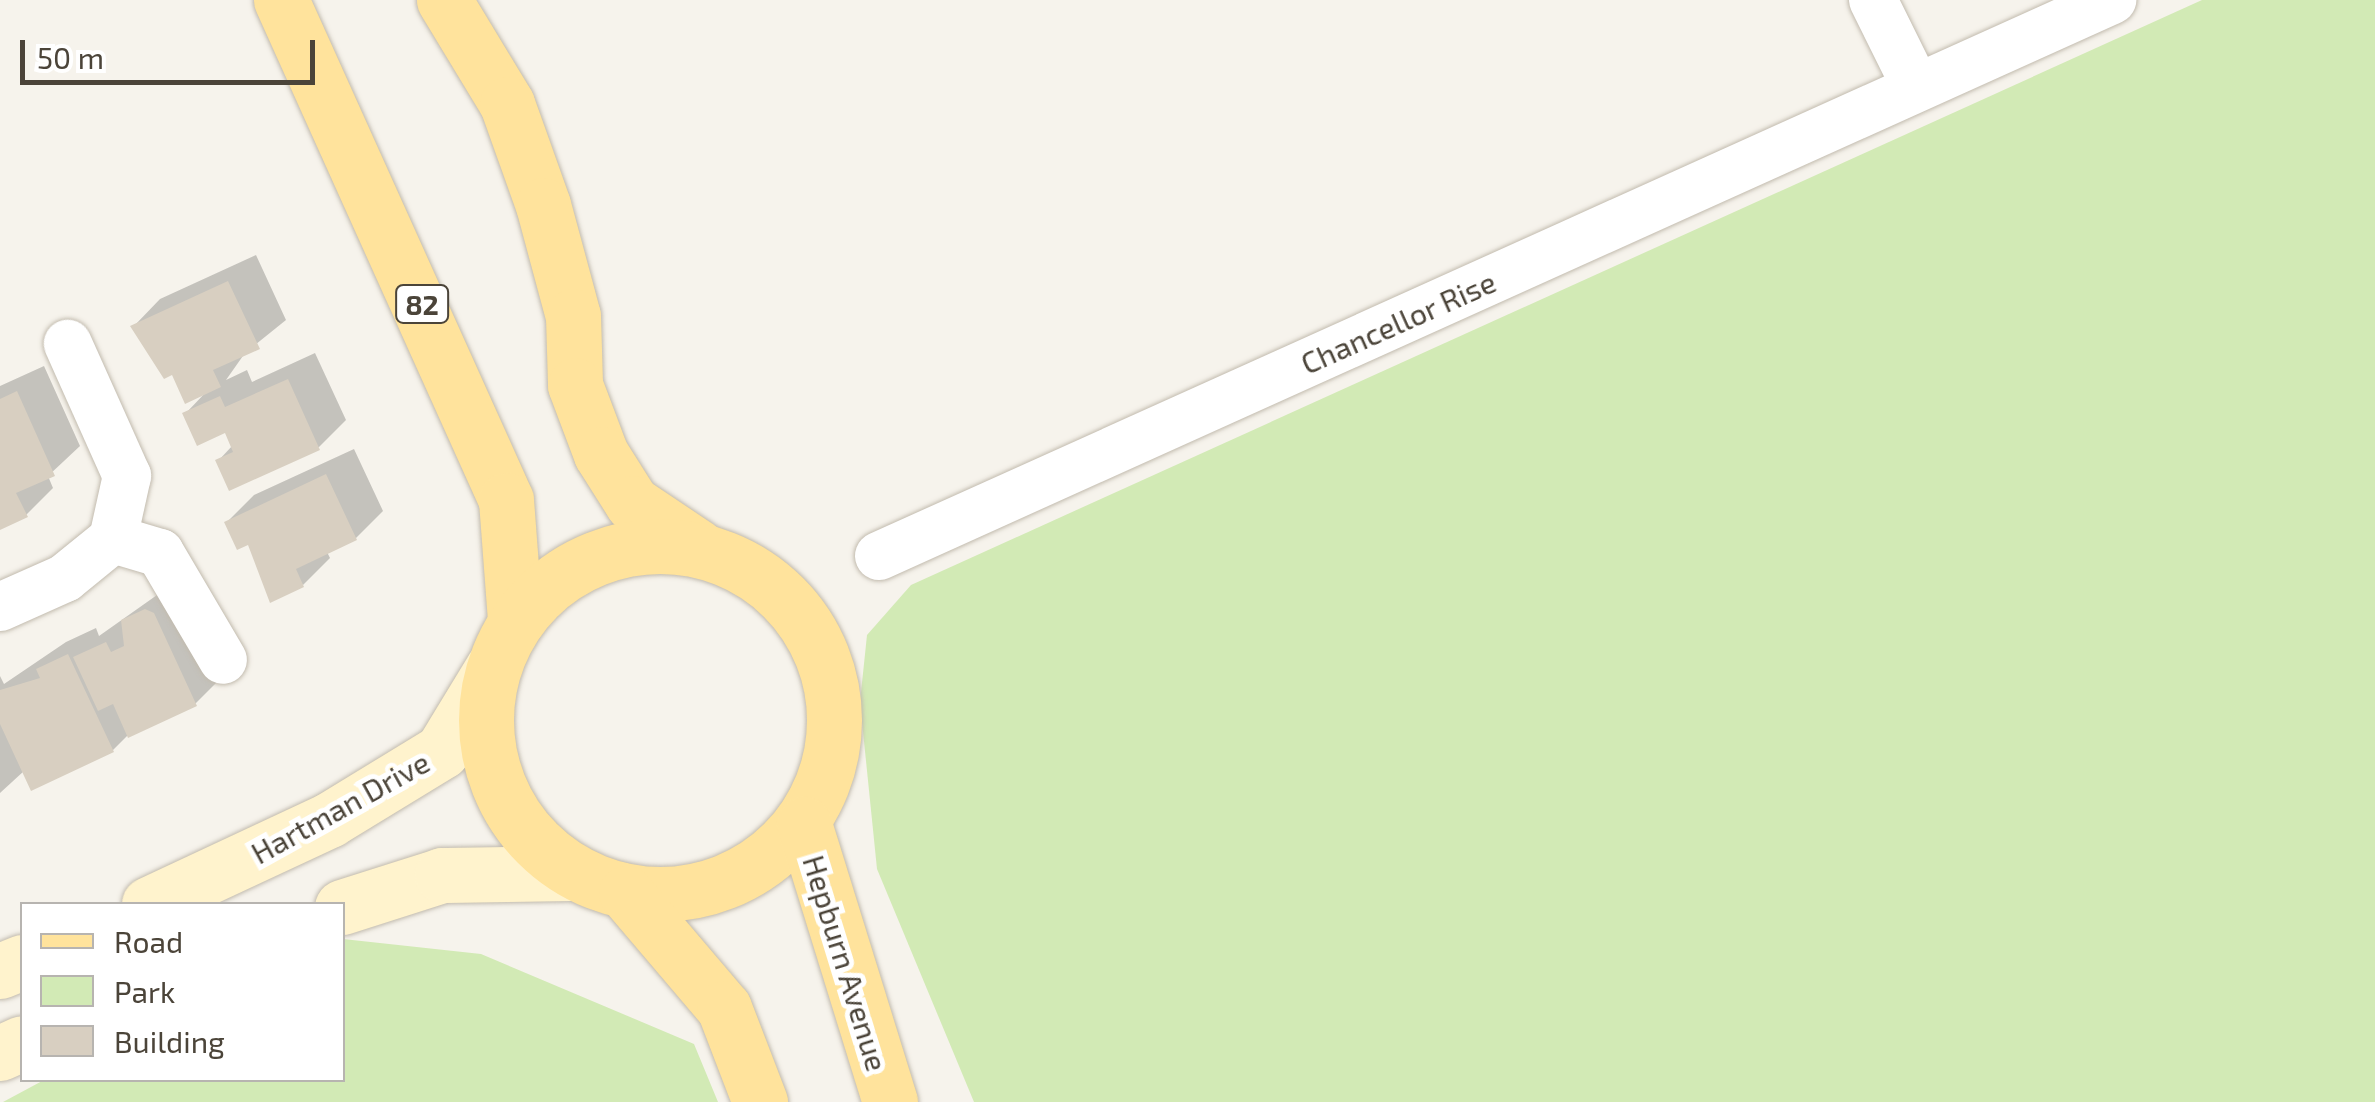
<!DOCTYPE html>
<style>
body{margin:0}
#map{position:relative;width:2375px;height:1102px;overflow:hidden;background:#f6f3ec;font-family:"Exo 2",sans-serif}
div>[style]{position:absolute}
.green>*{inset:0;background:#d2eab5}
.shadow>*{inset:0;background:#0003}
.building>*{inset:0;background:#d8cfc1}
.roads{filter:drop-shadow(0 0 2px #c2bbae) drop-shadow(0 0 2px #c2bbae)}
.street>*{height:48px;margin:-24px;padding:0 24px;transform-origin:24px;border-radius:24px;background:#fff}
.secondary>*{height:55px;margin:-27.5px;padding:0 27.5px;transform-origin:27.5px;border-radius:27.5px;background:#fff3cd}
.primary>*{height:55px;margin:-27.5px;padding:0 27.5px;transform-origin:27.5px;border-radius:27.5px;background:#ffe39c}
.primary>.ring{margin:-27.5px;padding:0;box-sizing:content-box;background:none;border:55px solid #ffe39c;border-radius:50%}
span{translate:-50% -50%;white-space:nowrap;text-align:center;line-height:1.15;-webkit-text-stroke:10px #fff;paint-order:stroke}
.shield-label span{padding:2px 8px;background:#fff;border:2px solid;border-radius:8px;-webkit-text-stroke-width:0}
.shield-label{font-size:28px;color:#4b4439;font-weight:700}
.street-label{font-size:30px;color:#4b4439}
.legend{position:absolute;left:20px;top:902px;width:325px;height:180px;box-sizing:border-box;background:#fff;border:2px solid #b7b4b0;margin:0;padding:12px 18px;list-style:none;font-size:30px;color:#4b4439}
.legend li{display:flex;align-items:center;gap:20px;height:50px}
.legend b{width:50px;border:2px solid #b7b4b0}
.scale{position:absolute;left:20px;top:40px;width:295px;height:45px;box-sizing:border-box;border:5px solid #4b4439;border-top:0;padding-left:12px;font-size:30px;line-height:35px;white-space:nowrap;color:#4b4439;-webkit-text-stroke:8px #fff;paint-order:stroke}
</style>
<div id="map">
<div class="green">
<div style="clip-path:polygon(2202px 0,2375px 0,2375px 1102px,974px 1102px,877px 869px,860px 702px,867px 635px,911px 585px)"></div>
<div style="clip-path:polygon(343px 939px,481px 954px,694px 1044px,718px 1102px,3px 1102px,44px 1080px,342px 1080px)"></div>
</div>
<div class="shadow">
<div style="clip-path:polygon(256px 255px,286px 320px,245px 353px,226px 380px,247px 370px,252px 382px,315px 353px,346px 420px,319px 447px,218px 461px,233px 445px,226px 430px,185px 414px,207px 391px,173px 372px,134px 326px,160px 299px)"></div>
<div style="clip-path:polygon(44px 366px,80px 446px,48px 476px,53px 488px,26px 515px,0 527px,0 386px)"></div>
<div style="clip-path:polygon(354px 449px,383px 511px,356px 538px,327px 552px,330px 558px,303px 585px,227px 522px,254px 495px)"></div>
<div style="clip-path:polygon(174px 583px,222px 677px,195px 704px,128px 735px,113px 750px,24px 771px,0 793px,0 676px,4px 684px,66px 642px,96px 628px,99px 636px)"></div>
</div>
<div class="building">
<div style="clip-path:polygon(228px 281px,260px 349px,213px 370px,221px 387px,185px 404px,172px 375px,164px 379px,130px 326px)"></div>
<div style="clip-path:polygon(288px 379px,320px 450px,229px 491px,215px 460px,233px 452px,225px 433px,197px 446px,182px 413px,220px 396px,225px 407px)"></div>
<div style="clip-path:polygon(17px 391px,55px 476px,16px 493px,28px 517px,0 530px,0 399px)"></div>
<div style="clip-path:polygon(326px 474px,357px 540px,296px 569px,304px 587px,270px 603px,248px 545px,237px 550px,224px 522px)"></div>
<div style="clip-path:polygon(145px 609px,154px 613px,197px 706px,128px 738px,113px 704px,98px 711px,73px 657px,106px 642px,111px 652px,124px 646px,121px 620px)"></div>
<div style="clip-path:polygon(68px 654px,114px 752px,31px 791px,0 724px,0 690px,40px 678px,36px 669px)"></div>
</div>
<div class="roads">
<div class="street">
<div style="left:1873px;top:0;width:97px;rotate:63.7deg"></div>
<div style="left:113px;top:539px;width:49px;rotate:16.6deg"></div>
<div style="left:160px;top:553px;width:124px;rotate:59.5deg"></div>
<div style="left:879px;top:556px;width:1353px;rotate:-24.27deg"></div>
<div style="left:0;top:607px;width:71px;rotate:-24deg"></div>
<div style="left:65px;top:578px;width:62px;rotate:-39.1deg"></div>
<div style="left:113px;top:539px;width:65px;rotate:-77.5deg"></div>
<div style="left:127px;top:476px;width:145px;rotate:-114.1deg"></div>
</div>
<div class="secondary">
<div style="left:149px;top:904px;width:199px;rotate:-25deg"></div>
<div style="left:329px;top:820px;width:132px;rotate:-31.4deg"></div>
<div style="left:442px;top:751px;width:98px;rotate:-58.7deg"></div>
<div style="left:342px;top:907px;width:105px;rotate:-17.7deg"></div>
<div style="left:442px;top:875px;width:132px;rotate:-0.9deg"></div>
<div style="left:0;top:971px;width:24px;rotate:-22deg"></div>
<div style="left:0;top:1053px;width:24px;rotate:-24deg"></div>
</div>
<div class="primary">
<div style="left:281px;top:0;width:548px;rotate:65.77deg"></div>
<div style="left:506px;top:500px;width:121px;rotate:85.7deg"></div>
<div style="left:444px;top:0;width:122px;rotate:58.8deg"></div>
<div style="left:507px;top:104px;width:107px;rotate:70.4deg"></div>
<div style="left:543px;top:205px;width:115px;rotate:74.9deg"></div>
<div style="left:573px;top:316px;width:69px;rotate:88.3deg"></div>
<div style="left:575px;top:385px;width:74px;rotate:69.4deg"></div>
<div style="left:601px;top:454px;width:58px;rotate:57.7deg"></div>
<div style="left:632px;top:503px;width:79px;rotate:33.7deg"></div>
<div class="ring" style="left:486px;top:546px;width:293px;height:293px"></div>
<div style="left:804px;top:824px;width:291px;rotate:72.8deg"></div>
<div style="left:626px;top:893px;width:151px;rotate:49.6deg"></div>
<div style="left:724px;top:1008px;width:101px;rotate:69deg"></div>
</div>
</div>
<div class="shield-label">
<span style="left:422px;top:304px">82</span>
</div>
<div class="street-label">
<span style="left:1398px;top:322px;rotate:-24deg">Chancellor Rise</span>
<span style="left:340px;top:807px;rotate:-29deg">Hartman Drive</span>
<span style="left:846px;top:963px;rotate:73deg">Hepburn Avenue</span>
</div>
<ul class="legend">
<li><b style="height:12px;background:#ffe39c"></b>Road</li>
<li><b style="height:28px;background:#d2eab5"></b>Park</li>
<li><b style="height:28px;background:#d8cfc1"></b>Building</li>
</ul>
<div class="scale">50 m</div>
</div>
